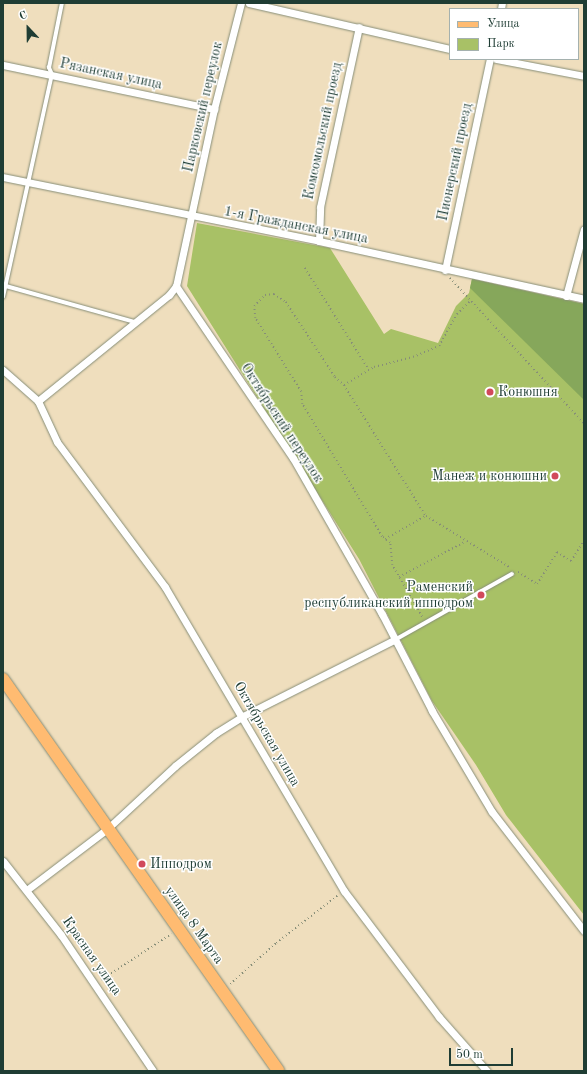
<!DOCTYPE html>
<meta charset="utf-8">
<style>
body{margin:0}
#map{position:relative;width:587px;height:1074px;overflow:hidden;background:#efdebd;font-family:"Old Standard TT",serif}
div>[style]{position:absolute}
.green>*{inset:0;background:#a8c166}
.forest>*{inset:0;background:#86a75b}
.path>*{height:1.5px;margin-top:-0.75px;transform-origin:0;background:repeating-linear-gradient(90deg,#878e78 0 1px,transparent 0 4px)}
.roads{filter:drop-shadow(0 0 1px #878e78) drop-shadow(0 0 1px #878e78)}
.lane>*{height:3.5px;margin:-1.75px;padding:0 1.75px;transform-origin:1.75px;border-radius:1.75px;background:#fff}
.street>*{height:7px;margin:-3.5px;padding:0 3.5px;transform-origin:3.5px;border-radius:3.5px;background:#fff}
.primary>*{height:12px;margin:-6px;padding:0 6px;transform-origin:6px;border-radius:6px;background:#ffbb71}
.dots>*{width:11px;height:11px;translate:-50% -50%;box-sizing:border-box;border:2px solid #fff;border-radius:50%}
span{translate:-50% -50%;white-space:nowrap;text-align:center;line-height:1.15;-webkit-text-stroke:3px #fff;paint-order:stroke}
.street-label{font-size:14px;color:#1f3d34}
.poi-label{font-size:14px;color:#1f3d34}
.left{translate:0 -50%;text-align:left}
.right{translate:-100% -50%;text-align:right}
.frame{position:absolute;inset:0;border:4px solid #1f3d34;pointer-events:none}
.legend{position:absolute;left:449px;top:8px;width:130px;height:52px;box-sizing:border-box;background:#fff;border:1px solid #a5b1ae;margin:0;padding:5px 7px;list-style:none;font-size:12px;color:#1f3d34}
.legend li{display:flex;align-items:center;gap:8px;height:20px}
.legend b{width:20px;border:1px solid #a5b1ae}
.north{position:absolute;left:8px;top:8px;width:40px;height:40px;-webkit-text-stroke:3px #fff;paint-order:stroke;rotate:338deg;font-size:11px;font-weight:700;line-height:16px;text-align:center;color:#1f3d34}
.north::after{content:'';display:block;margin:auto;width:14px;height:18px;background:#1f3d34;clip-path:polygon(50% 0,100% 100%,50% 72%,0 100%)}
.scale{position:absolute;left:449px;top:1048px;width:64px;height:18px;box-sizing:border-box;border:2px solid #1f3d34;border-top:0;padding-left:5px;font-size:12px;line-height:14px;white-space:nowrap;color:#1f3d34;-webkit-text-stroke:3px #fff;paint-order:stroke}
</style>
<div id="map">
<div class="green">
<div style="clip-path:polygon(197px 223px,330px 248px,384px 334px,391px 329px,438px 343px,456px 306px,469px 293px,472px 279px,584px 304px,584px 915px,506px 815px,476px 765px,432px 701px,359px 559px,187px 286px)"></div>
</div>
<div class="forest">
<div style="clip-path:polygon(472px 279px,584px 304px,584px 400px,470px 288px)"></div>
</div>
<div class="path">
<div style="left:305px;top:268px;width:120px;rotate:57.9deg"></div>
<div style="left:450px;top:278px;width:197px;rotate:47.3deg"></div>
<div style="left:344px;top:385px;width:35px;rotate:-31deg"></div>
<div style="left:374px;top:367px;width:40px;rotate:-14.4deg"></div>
<div style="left:413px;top:357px;width:28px;rotate:-23deg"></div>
<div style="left:439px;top:346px;width:37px;rotate:-61deg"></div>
<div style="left:457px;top:314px;width:18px;rotate:-45deg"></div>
<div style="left:385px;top:539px;width:46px;rotate:-29.9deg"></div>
<div style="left:518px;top:572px;width:22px;rotate:32deg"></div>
<div style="left:537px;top:584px;width:38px;rotate:-58deg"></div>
<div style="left:557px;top:552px;width:17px;rotate:33deg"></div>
<div style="left:571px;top:561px;width:25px;rotate:-58deg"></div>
<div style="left:399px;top:577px;width:76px;rotate:-28.2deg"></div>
<div style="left:422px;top:617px;width:60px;rotate:-120deg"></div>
<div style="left:392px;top:565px;width:22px;rotate:-95deg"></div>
<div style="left:390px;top:543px;width:10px;rotate:-143deg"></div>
<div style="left:382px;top:537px;width:155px;rotate:-121deg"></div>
<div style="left:302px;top:404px;width:12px;rotate:-95deg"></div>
<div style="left:301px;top:392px;width:87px;rotate:-121.9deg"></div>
<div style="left:255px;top:318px;width:12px;rotate:-95deg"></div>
<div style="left:254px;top:306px;width:16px;rotate:-45deg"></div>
<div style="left:265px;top:295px;width:9px;rotate:-6deg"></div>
<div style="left:274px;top:294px;width:14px;rotate:34deg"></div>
<div style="left:286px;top:302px;width:90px;rotate:56.8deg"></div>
<div style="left:335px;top:377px;width:12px;rotate:42deg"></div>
<div style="left:344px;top:385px;width:155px;rotate:58deg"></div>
<div style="left:426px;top:516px;width:100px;rotate:31.5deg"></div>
<div style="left:101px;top:980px;width:84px;rotate:-33.3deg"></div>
<div style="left:230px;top:984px;width:62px;rotate:-41.7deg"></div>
<div style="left:276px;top:943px;width:78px;rotate:-37.7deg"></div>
</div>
<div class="roads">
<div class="lane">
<div style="left:6px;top:286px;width:134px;rotate:15.6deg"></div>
<div style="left:3px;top:297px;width:227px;rotate:-77.6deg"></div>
<div style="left:52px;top:75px;width:8px;rotate:-113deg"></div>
<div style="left:49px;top:68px;width:66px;rotate:-78.7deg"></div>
<div style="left:395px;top:640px;width:134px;rotate:-29.4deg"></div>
</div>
<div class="street">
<div style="left:241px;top:3px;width:109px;rotate:104.3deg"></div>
<div style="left:214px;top:109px;width:181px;rotate:102.1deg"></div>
<div style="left:176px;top:286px;width:208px;rotate:55.8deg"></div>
<div style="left:293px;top:458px;width:180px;rotate:60.3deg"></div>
<div style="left:382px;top:614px;width:109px;rotate:62.7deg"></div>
<div style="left:432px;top:711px;width:117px;rotate:59.3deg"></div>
<div style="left:492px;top:812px;width:150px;rotate:52.3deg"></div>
<div style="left:249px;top:3px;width:206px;rotate:12.9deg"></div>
<div style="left:501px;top:9px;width:6px;rotate:-81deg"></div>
<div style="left:496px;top:59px;width:90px;rotate:10.9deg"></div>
<div style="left:3px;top:65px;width:216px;rotate:11.8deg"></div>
<div style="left:3px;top:177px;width:322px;rotate:11.4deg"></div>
<div style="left:319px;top:241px;width:271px;rotate:12.3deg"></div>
<div style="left:319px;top:241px;width:34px;rotate:-88deg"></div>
<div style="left:320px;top:207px;width:184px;rotate:-77.8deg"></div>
<div style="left:445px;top:270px;width:216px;rotate:-78deg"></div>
<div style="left:566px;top:296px;width:69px;rotate:-75deg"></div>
<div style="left:3px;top:370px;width:47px;rotate:41.5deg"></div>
<div style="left:38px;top:401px;width:45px;rotate:65.1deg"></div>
<div style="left:57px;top:442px;width:181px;rotate:53.3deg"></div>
<div style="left:165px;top:587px;width:353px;rotate:59.5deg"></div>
<div style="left:344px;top:891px;width:158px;rotate:53deg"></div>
<div style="left:439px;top:1017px;width:72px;rotate:48.4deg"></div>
<div style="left:38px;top:401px;width:169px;rotate:-39deg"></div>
<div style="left:169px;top:295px;width:11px;rotate:-52deg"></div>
<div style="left:3px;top:861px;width:94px;rotate:51.9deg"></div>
<div style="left:61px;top:935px;width:164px;rotate:55.9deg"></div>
<div style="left:28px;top:889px;width:99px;rotate:-37.2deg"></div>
<div style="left:107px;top:829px;width:93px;rotate:-42.8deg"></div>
<div style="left:175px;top:766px;width:53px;rotate:-38.8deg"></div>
<div style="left:216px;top:733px;width:32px;rotate:-32deg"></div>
<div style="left:243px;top:716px;width:169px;rotate:-26.7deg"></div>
</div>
<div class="primary">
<div style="left:3px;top:679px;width:479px;rotate:54.9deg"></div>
</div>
</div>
<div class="dots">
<div style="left:490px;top:392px;background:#d1495b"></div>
<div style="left:555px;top:476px;background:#d1495b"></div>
<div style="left:481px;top:595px;background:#d1495b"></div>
<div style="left:142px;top:864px;background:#d1495b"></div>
</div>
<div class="street-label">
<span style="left:111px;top:74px;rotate:12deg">Рязанская улица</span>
<span style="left:203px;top:107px;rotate:-77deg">Парковский переулок</span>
<span style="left:323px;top:131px;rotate:-78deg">Комсомольский проезд</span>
<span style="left:455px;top:162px;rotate:-78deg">Пионерский проезд</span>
<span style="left:296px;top:225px;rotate:11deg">1-я Гражданская улица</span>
<span style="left:282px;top:423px;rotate:57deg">Октябрьский переулок</span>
<span style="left:267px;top:734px;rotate:60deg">Октябрьская улица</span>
<span style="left:194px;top:925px;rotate:55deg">улица 8 Марта</span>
<span style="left:92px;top:956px;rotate:55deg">Красная улица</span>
</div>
<div class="poi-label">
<span class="left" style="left:498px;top:392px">Конюшня</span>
<span class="right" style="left:547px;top:476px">Манеж и конюшни</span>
<span class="right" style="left:473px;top:595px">Раменский<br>республиканский ипподром</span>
<span class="left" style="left:150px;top:864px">Ипподром</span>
</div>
<div class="frame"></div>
<ul class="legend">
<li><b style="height:5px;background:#ffbb71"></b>Улица</li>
<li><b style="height:11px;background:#a8c166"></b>Парк</li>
</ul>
<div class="north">С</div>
<div class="scale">50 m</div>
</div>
